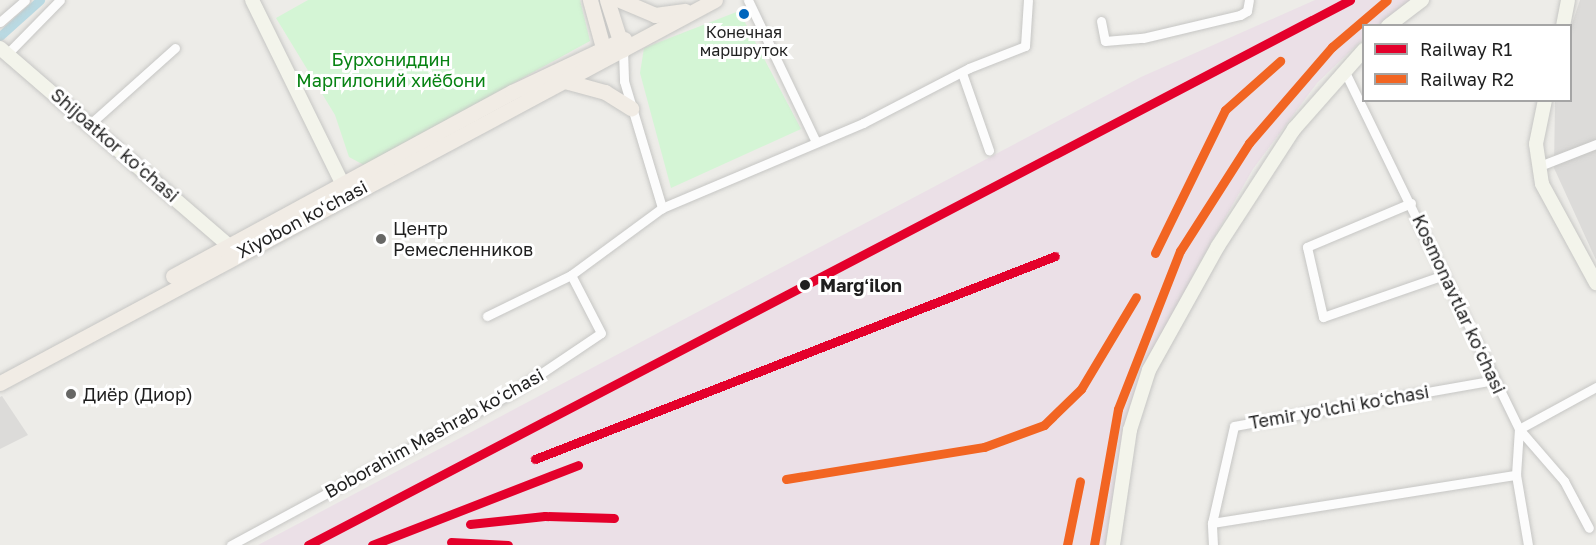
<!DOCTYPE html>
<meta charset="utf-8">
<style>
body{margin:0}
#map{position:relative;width:1596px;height:545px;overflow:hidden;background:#edece8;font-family:"Golos Text",sans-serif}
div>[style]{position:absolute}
.residential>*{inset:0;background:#dcdbd9}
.industrial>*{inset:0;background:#ebe0e7}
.park>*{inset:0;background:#d4f5d5}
.canal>*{height:9px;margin:-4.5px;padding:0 4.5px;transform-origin:4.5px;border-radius:4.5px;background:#b9d9e2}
.roads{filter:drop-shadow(0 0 2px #c6c6c4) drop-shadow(0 0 2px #c6c6c4)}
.street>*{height:9px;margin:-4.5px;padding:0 4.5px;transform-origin:4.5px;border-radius:4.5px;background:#fcfcfc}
.secondary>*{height:14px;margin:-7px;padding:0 7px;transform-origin:7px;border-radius:7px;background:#f3f4eb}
.primary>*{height:15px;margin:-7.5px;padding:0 7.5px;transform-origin:7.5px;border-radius:7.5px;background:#f1ece5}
.rail-1>*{height:9px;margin:-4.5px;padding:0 4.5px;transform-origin:4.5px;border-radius:4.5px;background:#e4002b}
.rail-2>*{height:9px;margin:-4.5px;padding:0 4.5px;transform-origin:4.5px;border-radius:4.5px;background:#f26522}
.dots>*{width:16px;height:16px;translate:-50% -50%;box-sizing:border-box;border:3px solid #fff;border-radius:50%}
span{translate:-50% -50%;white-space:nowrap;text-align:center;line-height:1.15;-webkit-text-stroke:6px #fff;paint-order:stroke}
.bus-label{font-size:16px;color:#1f1f1f}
.park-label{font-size:18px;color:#078313}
.street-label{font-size:18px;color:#1f1f1f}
.poi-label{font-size:18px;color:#1f1f1f}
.left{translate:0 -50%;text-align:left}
.stop-label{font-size:18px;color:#1f1f1f;font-weight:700}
.legend{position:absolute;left:1362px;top:24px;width:210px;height:78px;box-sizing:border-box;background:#fff;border:2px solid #a5a5a5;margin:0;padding:8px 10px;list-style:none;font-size:18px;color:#1f1f1f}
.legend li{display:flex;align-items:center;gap:12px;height:30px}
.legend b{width:30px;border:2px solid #a5a5a5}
</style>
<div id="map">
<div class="residential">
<div style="clip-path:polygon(1580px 0,1596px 0,1596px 260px,1554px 168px,1555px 101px,1570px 100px,1570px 30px)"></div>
<div style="clip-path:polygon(2px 396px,28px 435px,0 449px,0 397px)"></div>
</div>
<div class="industrial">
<div style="clip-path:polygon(1315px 0,1414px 0,1378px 25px,1364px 26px,1363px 39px,1317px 83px,1253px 169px,1196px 269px,1130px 405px,1105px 545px,258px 545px,1141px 77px)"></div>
</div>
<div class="park">
<div style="clip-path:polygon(308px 0,580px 0,590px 41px,364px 165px,349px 157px,335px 115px,276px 18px)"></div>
<div style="clip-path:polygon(739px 11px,801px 129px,671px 188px,640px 73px,644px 48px)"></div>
</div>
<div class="canal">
<div style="left:0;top:36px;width:54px;rotate:-42deg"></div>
</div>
<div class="roads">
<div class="street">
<div style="left:748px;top:0;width:155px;rotate:64.4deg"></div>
<div style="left:1101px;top:21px;width:20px;rotate:79deg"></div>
<div style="left:1105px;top:41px;width:38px;rotate:-5deg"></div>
<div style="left:1143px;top:38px;width:100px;rotate:-13.3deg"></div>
<div style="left:1240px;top:15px;width:8px;rotate:-30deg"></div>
<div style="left:1247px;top:11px;width:11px;rotate:-80deg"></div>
<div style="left:0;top:22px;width:33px;rotate:-41deg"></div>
<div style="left:623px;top:50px;width:31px;rotate:88deg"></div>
<div style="left:624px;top:81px;width:133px;rotate:73.3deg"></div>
<div style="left:662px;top:208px;width:218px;rotate:-22.9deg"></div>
<div style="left:863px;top:123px;width:119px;rotate:-27.4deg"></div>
<div style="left:969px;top:68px;width:60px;rotate:-21.4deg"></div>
<div style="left:1025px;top:46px;width:46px;rotate:-86.3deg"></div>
<div style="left:8px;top:53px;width:74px;rotate:-45.5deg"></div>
<div style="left:1344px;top:70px;width:399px;rotate:64deg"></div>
<div style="left:1519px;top:429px;width:69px;rotate:49.1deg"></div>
<div style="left:1564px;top:481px;width:53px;rotate:62deg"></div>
<div style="left:962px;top:73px;width:82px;rotate:70.7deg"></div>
<div style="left:90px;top:124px;width:114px;rotate:-41.8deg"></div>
<div style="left:1537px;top:167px;width:63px;rotate:-21.3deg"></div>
<div style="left:1411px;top:203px;width:113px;rotate:157.1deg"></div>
<div style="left:1307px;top:247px;width:72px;rotate:77.1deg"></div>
<div style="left:1323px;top:317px;width:128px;rotate:-19.1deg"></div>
<div style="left:487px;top:316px;width:93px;rotate:-26deg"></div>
<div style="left:1212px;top:523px;width:308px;rotate:-9deg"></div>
<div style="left:231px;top:545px;width:319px;rotate:-28.4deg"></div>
<div style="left:512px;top:393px;width:107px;rotate:-34deg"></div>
<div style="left:601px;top:333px;width:65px;rotate:-117.3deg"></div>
<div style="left:571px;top:275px;width:113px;rotate:-36.4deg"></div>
<div style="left:1213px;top:545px;width:22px;rotate:-93deg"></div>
<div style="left:1212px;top:523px;width:99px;rotate:-77.2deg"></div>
<div style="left:1234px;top:426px;width:264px;rotate:-10deg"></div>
<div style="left:1528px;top:545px;width:71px;rotate:-99.7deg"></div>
<div style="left:1516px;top:475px;width:46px;rotate:-86.3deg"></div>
<div style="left:1519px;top:429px;width:88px;rotate:-28.6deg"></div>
</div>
<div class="secondary">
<div style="left:252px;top:0;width:215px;rotate:63.8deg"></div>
<div style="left:1388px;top:26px;width:43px;rotate:-37.4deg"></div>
<div style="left:1563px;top:26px;width:26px;rotate:-79deg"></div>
<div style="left:0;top:48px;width:301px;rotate:40.8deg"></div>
<div style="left:1545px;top:100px;width:45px;rotate:101.6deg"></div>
<div style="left:1536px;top:144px;width:40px;rotate:81.5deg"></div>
<div style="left:1542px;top:184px;width:113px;rotate:61.4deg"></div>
<div style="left:1113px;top:545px;width:116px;rotate:-81.6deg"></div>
<div style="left:1130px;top:430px;width:63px;rotate:-72.4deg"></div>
<div style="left:1149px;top:370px;width:142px;rotate:-60.9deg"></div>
<div style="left:1218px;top:246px;width:140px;rotate:-57deg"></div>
<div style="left:1294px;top:129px;width:106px;rotate:-48.5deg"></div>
</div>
<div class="primary">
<div style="left:590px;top:0;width:57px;rotate:74.7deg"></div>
<div style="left:607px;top:0;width:52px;rotate:72.3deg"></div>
<div style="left:620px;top:0;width:38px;rotate:23deg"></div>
<div style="left:655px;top:15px;width:30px;rotate:-8deg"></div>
<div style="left:561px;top:80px;width:46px;rotate:15.3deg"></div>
<div style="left:605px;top:92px;width:31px;rotate:32deg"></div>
<div style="left:173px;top:276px;width:386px;rotate:-28.5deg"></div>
<div style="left:512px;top:92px;width:124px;rotate:-25.3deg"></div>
<div style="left:0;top:383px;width:811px;rotate:-28.18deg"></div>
</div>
</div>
<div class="rail-1">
<div style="left:535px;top:459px;width:558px;rotate:-21.32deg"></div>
<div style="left:470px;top:524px;width:75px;rotate:-6.1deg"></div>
<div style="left:545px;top:516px;width:69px;rotate:1.7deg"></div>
<div style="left:451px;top:542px;width:57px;rotate:3deg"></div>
<div style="left:308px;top:545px;width:1176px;rotate:-27.61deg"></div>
<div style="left:372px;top:545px;width:221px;rotate:-21.2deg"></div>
</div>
<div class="rail-2">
<div style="left:1155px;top:253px;width:159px;rotate:-63.9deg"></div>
<div style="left:1225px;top:110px;width:74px;rotate:-41.7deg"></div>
<div style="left:786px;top:479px;width:201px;rotate:-9.2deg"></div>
<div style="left:984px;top:447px;width:64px;rotate:-20.1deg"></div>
<div style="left:1044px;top:425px;width:52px;rotate:-44.2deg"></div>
<div style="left:1081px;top:389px;width:107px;rotate:-59.1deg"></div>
<div style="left:1067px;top:545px;width:65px;rotate:-78.5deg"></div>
<div style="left:1094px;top:545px;width:138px;rotate:-80deg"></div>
<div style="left:1118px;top:409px;width:170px;rotate:-68.6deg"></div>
<div style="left:1180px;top:251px;width:128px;rotate:-57.4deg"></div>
<div style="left:1249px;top:143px;width:127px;rotate:-49.2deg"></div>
<div style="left:1332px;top:47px;width:72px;rotate:-40.5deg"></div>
</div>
<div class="dots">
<div style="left:744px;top:14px;background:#0065bd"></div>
<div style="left:381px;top:239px;background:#676765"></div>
<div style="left:805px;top:285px;background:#1f1f1f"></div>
<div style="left:71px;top:394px;background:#676765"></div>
</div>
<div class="bus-label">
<span style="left:744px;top:41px">Конечная<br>маршруток</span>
</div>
<div class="park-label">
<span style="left:391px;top:70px">Бурхониддин<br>Маргилоний хиёбони</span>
</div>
<div class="street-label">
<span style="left:115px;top:145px;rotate:41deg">Shijoatkor koʻchasi</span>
<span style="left:302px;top:219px;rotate:-28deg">Xiyobon koʻchasi</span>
<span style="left:1459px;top:304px;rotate:65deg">Kosmonavtlar koʻchasi</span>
<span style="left:1339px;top:407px;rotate:-10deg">Temir yoʻlchi koʻchasi</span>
<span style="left:434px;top:433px;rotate:-29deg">Boborahim Mashrab koʻchasi</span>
</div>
<div class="poi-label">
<span class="left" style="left:393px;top:239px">Центр<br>Ремесленников</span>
<span class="left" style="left:83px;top:394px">Диёр (Диор)</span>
</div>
<div class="stop-label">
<span class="left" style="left:820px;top:285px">Margʻilon</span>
</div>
<ul class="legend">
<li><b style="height:8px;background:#e4002b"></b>Railway R1</li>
<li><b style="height:8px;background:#f26522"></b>Railway R2</li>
</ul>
</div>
